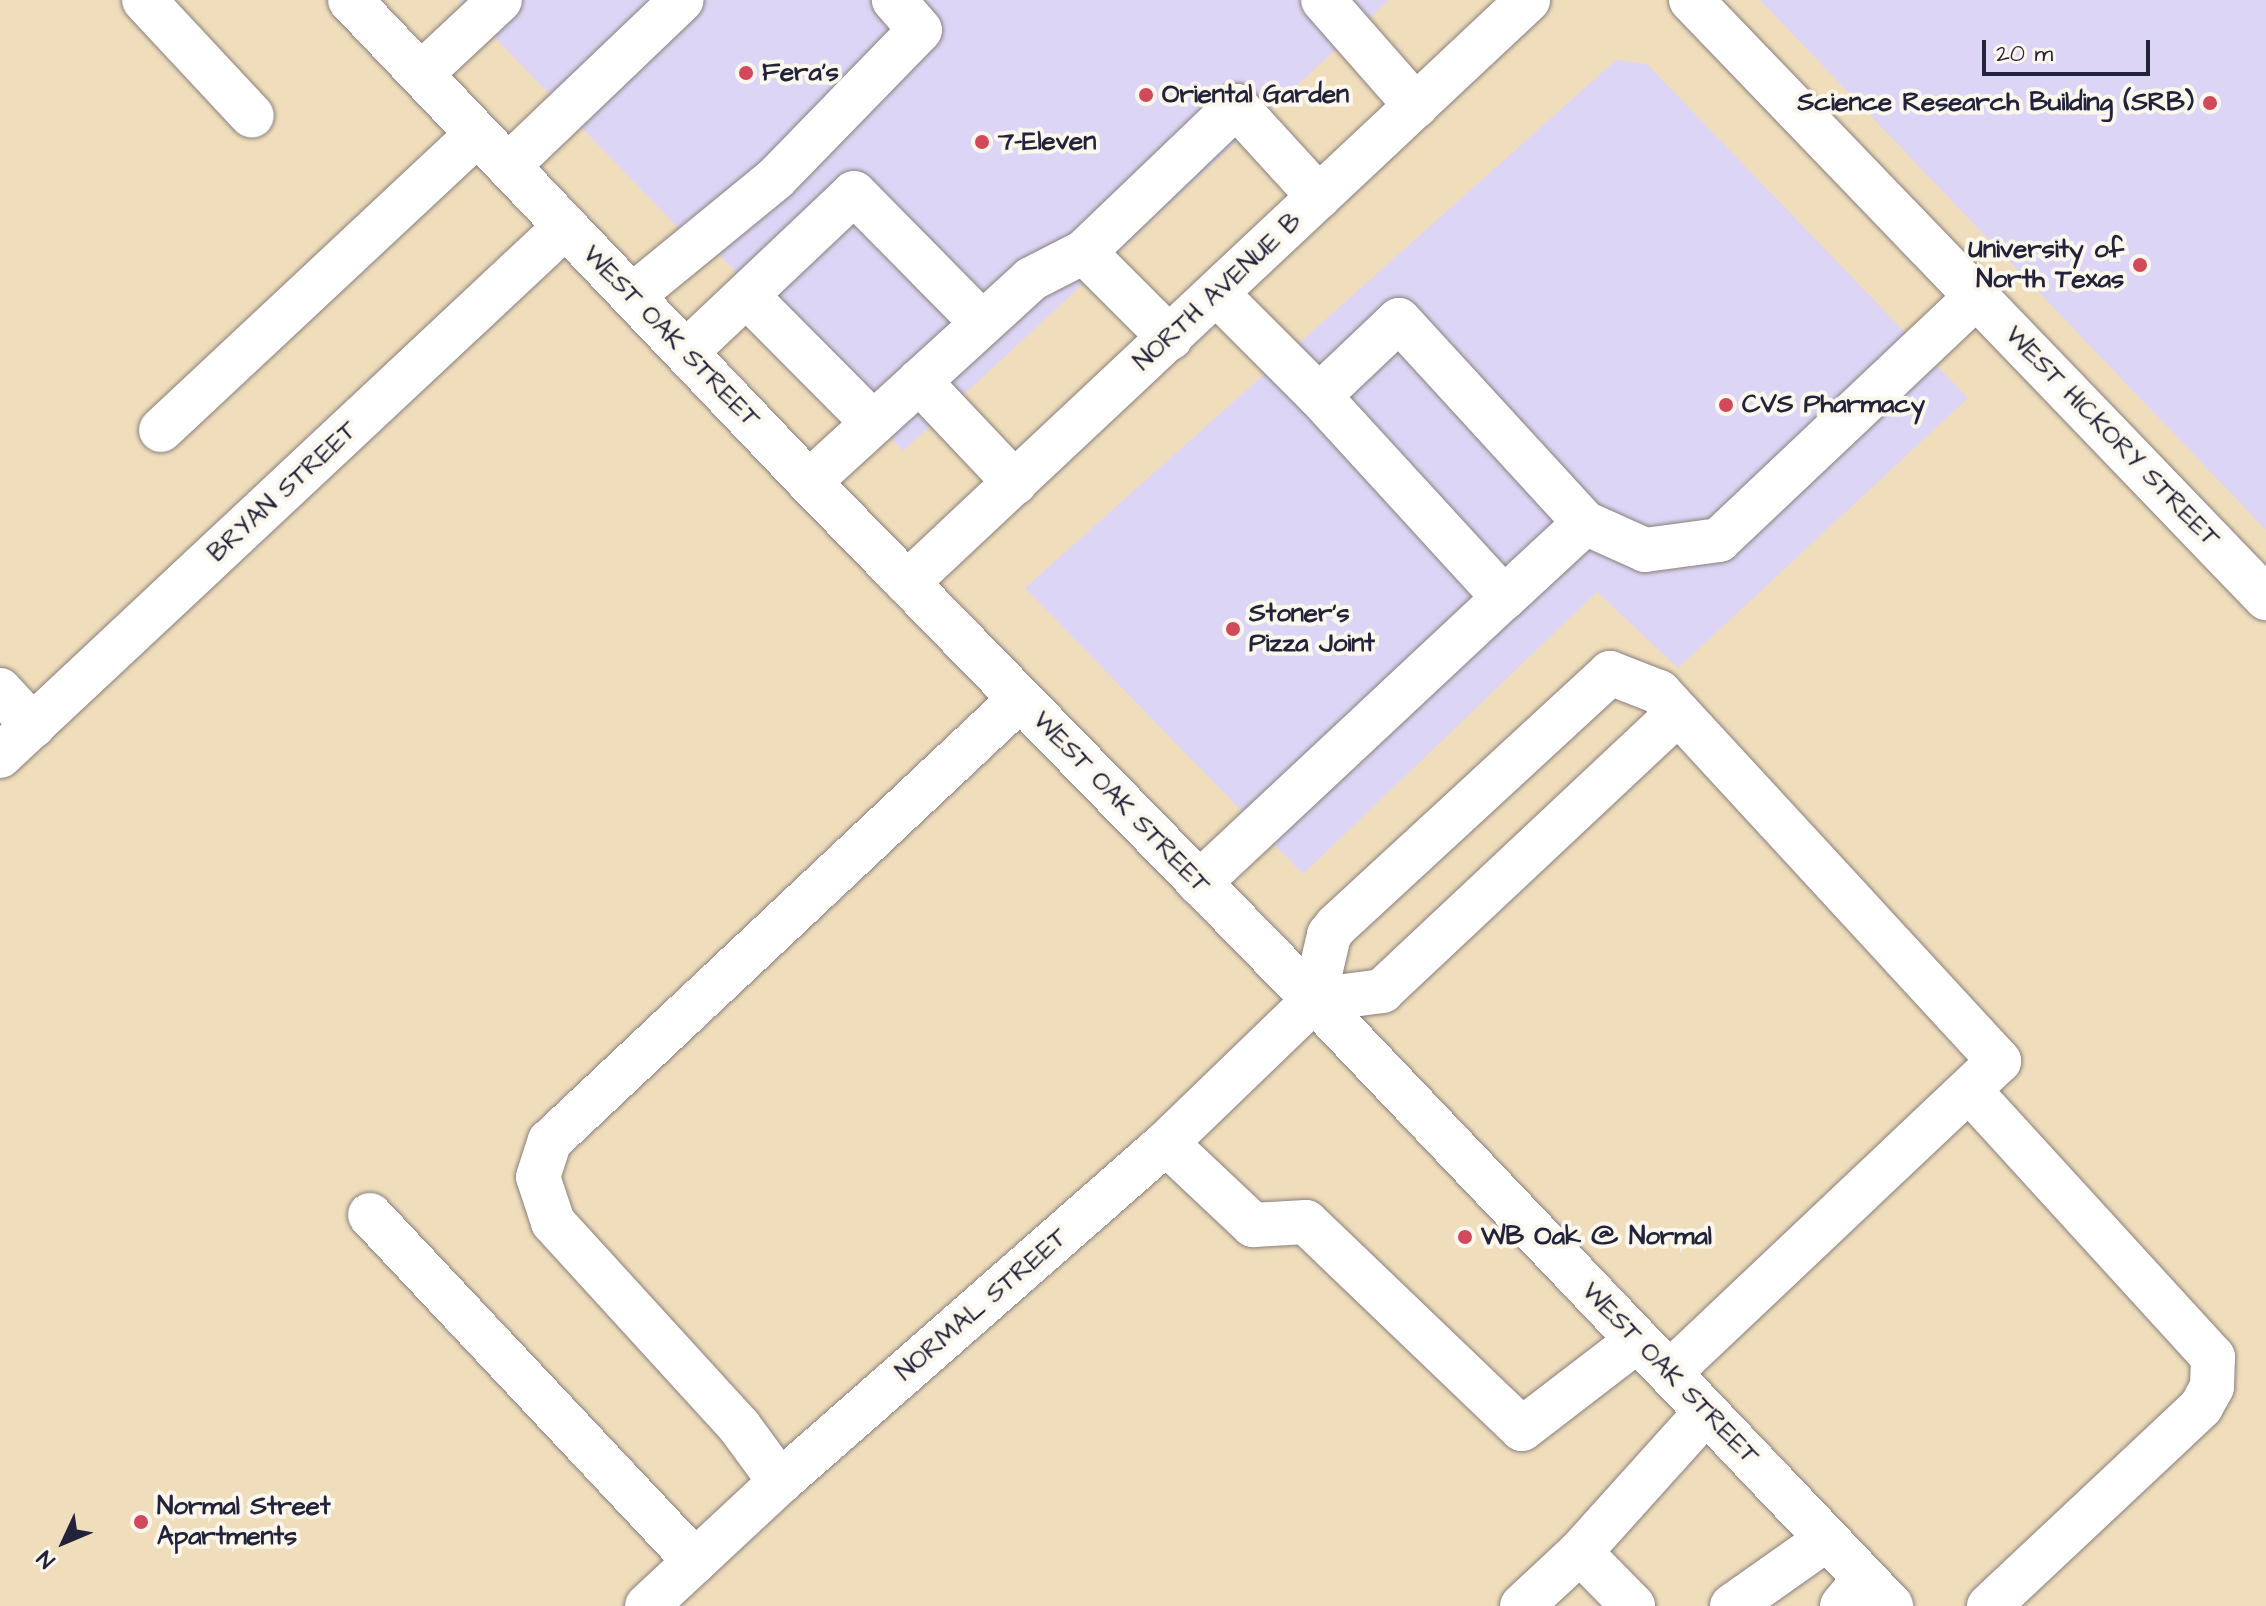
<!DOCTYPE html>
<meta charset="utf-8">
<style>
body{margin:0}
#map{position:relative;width:2266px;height:1606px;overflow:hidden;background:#f0ddbc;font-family:"Architects Daughter",sans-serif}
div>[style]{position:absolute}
.built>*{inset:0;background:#ddd5f6}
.roads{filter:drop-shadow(0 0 2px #89807c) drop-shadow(0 0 2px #89807c)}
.minor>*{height:44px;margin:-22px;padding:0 22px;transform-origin:22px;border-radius:22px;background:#fff}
.major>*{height:44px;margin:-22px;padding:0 22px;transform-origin:22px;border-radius:22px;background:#fff}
.dots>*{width:22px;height:22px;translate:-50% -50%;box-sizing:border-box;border:4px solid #fbf7ec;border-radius:50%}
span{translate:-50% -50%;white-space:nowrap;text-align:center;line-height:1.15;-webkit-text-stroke:8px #fbf7ec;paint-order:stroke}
.poi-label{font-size:26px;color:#22223b;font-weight:700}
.left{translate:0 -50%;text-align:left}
.right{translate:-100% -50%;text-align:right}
.street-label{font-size:26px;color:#22223b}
.north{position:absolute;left:24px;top:1502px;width:80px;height:80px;-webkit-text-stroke:6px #fbf7ec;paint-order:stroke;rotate:226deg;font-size:22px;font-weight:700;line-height:32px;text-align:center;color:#22223b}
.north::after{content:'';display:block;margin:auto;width:28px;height:36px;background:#22223b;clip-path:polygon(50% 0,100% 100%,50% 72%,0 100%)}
.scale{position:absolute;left:1982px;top:40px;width:168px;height:36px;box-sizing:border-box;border:4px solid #22223b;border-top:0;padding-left:10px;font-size:24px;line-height:28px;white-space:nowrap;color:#22223b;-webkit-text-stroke:6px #fbf7ec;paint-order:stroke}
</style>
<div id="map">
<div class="built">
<div style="clip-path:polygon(459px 0,1389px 0,903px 451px,718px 253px,710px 261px)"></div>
<div style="clip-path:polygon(1760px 0,2266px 0,2266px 530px)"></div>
<div style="clip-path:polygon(1616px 60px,1647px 64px,1968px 398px,1678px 668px,1597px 592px,1303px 874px,1025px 588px)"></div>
</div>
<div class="roads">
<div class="minor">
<div style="left:144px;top:0;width:158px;rotate:47deg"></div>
<div style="left:1323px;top:0;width:141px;rotate:48.7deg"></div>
<div style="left:421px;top:74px;width:108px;rotate:-43.1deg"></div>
<div style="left:508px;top:166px;width:240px;rotate:-43.7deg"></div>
<div style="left:1084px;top:252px;width:211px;rotate:-43.8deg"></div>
<div style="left:1236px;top:106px;width:123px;rotate:47.6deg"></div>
<div style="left:1217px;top:294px;width:144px;rotate:45deg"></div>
<div style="left:1319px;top:396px;width:110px;rotate:-43.5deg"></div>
<div style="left:1399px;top:320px;width:275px;rotate:47.5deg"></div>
<div style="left:1585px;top:523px;width:66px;rotate:24.2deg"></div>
<div style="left:1645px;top:550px;width:75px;rotate:-7.7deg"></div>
<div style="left:1719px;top:540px;width:355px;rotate:-43.4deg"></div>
<div style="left:632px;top:296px;width:186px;rotate:-39.3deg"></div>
<div style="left:776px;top:178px;width:206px;rotate:-45.8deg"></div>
<div style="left:920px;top:30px;width:40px;rotate:-131deg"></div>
<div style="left:747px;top:296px;width:179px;rotate:45.2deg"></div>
<div style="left:686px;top:352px;width:231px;rotate:-43.4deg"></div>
<div style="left:854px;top:193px;width:182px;rotate:45.4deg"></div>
<div style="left:919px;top:381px;width:140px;rotate:46.7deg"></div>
<div style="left:1319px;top:396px;width:274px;rotate:47.5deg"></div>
<div style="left:1504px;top:598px;width:110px;rotate:-42.8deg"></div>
<div style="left:161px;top:430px;width:433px;rotate:-43.1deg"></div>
<div style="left:809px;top:482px;width:301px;rotate:-42.4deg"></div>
<div style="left:1031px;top:279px;width:59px;rotate:-27deg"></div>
<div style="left:1084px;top:252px;width:122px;rotate:45deg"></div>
<div style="left:907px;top:583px;width:852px;rotate:-43.19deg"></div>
<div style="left:0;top:690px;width:49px;rotate:47.5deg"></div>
<div style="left:0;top:756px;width:774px;rotate:-43.12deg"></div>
<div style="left:1199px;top:883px;width:417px;rotate:-43.1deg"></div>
<div style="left:1314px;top:1000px;width:67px;rotate:-77deg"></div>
<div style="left:1329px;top:935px;width:11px;rotate:-52deg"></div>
<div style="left:1336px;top:926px;width:373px;rotate:-42.7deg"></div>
<div style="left:1610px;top:673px;width:53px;rotate:21.2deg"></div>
<div style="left:1659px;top:692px;width:502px;rotate:47.34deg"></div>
<div style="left:1999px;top:1061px;width:454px;rotate:136.6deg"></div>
<div style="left:1314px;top:1000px;width:69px;rotate:-7.5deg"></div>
<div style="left:1382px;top:991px;width:406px;rotate:-43.2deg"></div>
<div style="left:1969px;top:1090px;width:362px;rotate:47.6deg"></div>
<div style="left:2213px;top:1357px;width:30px;rotate:92deg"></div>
<div style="left:2212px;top:1387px;width:23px;rotate:119deg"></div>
<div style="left:2201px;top:1407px;width:291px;rotate:136.8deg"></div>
<div style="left:1166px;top:1143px;width:120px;rotate:43.3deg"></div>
<div style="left:1253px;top:1225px;width:53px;rotate:-3.2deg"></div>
<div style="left:1306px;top:1222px;width:299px;rotate:43.8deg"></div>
<div style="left:1522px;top:1429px;width:146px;rotate:-37.5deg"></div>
<div style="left:370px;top:1215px;width:475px;rotate:46.8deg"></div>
<div style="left:780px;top:1482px;width:69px;rotate:-126.2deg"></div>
<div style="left:739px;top:1426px;width:276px;rotate:-132.4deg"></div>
<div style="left:553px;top:1222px;width:47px;rotate:-108.4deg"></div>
<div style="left:538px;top:1177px;width:38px;rotate:-72deg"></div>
<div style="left:550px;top:1141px;width:645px;rotate:-43.24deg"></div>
<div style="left:1580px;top:1552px;width:76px;rotate:45.5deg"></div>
<div style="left:647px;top:1606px;width:182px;rotate:-43deg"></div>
<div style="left:780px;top:1482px;width:514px;rotate:-41.29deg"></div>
<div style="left:1166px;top:1143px;width:206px;rotate:-44deg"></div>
<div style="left:1522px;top:1606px;width:79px;rotate:-43deg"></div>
<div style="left:1580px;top:1552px;width:188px;rotate:-48deg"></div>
<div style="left:1732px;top:1606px;width:116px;rotate:-35.2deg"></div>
<div style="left:1842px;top:1606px;width:35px;rotate:-50deg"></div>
</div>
<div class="major">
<div style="left:350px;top:0;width:666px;rotate:46.4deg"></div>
<div style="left:809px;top:482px;width:723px;rotate:45.73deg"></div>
<div style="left:1314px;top:1000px;width:837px;rotate:46.4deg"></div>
<div style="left:1691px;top:0;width:830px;rotate:46.12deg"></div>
</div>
</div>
<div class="dots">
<div style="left:746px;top:73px;background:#d1495b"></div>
<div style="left:1146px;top:95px;background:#d1495b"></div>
<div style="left:2210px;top:103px;background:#d1495b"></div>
<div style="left:982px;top:142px;background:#d1495b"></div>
<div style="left:2140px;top:265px;background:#d1495b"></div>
<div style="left:1726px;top:405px;background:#d1495b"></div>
<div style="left:1233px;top:629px;background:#d1495b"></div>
<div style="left:1465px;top:1237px;background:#d1495b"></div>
<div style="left:141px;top:1522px;background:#d1495b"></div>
</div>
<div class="poi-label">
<span class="left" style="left:762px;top:73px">Fera's</span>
<span class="left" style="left:1162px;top:95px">Oriental Garden</span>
<span class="right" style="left:2194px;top:103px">Science Research Building (SRB)</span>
<span class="left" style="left:998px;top:142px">7-Eleven</span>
<span class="right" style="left:2124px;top:265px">University of<br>North Texas</span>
<span class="left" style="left:1742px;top:405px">CVS Pharmacy</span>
<span class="left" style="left:1249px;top:629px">Stoner’s<br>Pizza Joint</span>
<span class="left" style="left:1481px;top:1237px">WB Oak @ Normal</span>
<span class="left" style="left:157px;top:1522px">Normal Street<br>Apartments</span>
</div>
<div class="street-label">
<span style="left:1218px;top:292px;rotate:-43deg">NORTH AVENUE B</span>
<span style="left:671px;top:337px;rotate:46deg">WEST OAK STREET</span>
<span style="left:2112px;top:437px;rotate:46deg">WEST HICKORY STREET</span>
<span style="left:283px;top:492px;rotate:-43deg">BRYAN STREET</span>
<span style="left:1121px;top:803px;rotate:46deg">WEST OAK STREET</span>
<span style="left:982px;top:1305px;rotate:-41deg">NORMAL STREET</span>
<span style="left:1670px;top:1374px;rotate:46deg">WEST OAK STREET</span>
</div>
<div class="north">N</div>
<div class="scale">20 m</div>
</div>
